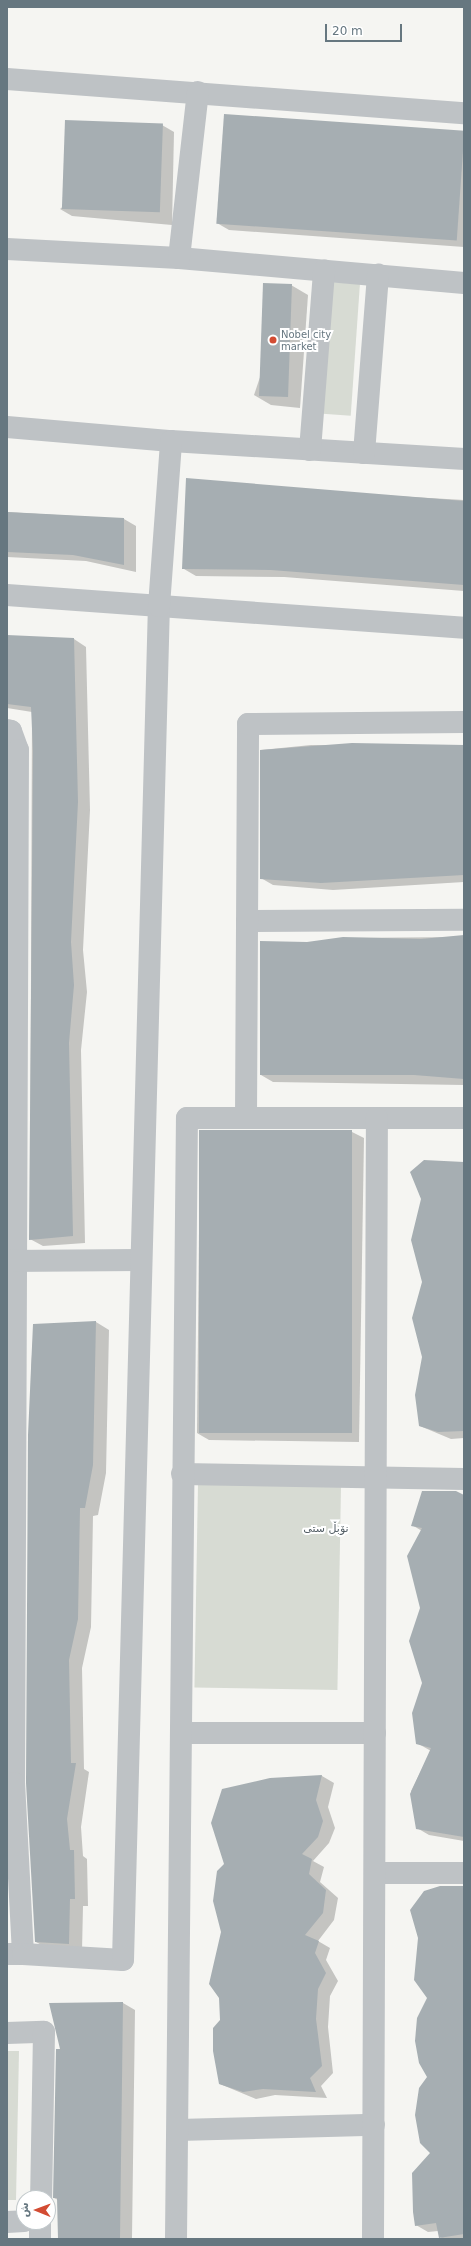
<!DOCTYPE html>
<meta charset="utf-8">
<style>
body{margin:0}
#map{position:relative;width:471px;height:2246px;overflow:hidden;background:#f5f5f2;font-family:"DejaVu Sans","Noto Sans Arabic",sans-serif}
div>[style]{position:absolute}
.green>*{inset:0;background:#d7dbd3;transform-origin:0 0}
.shadow>*{inset:0;background:#0003}
.building>*{inset:0;background:#a6aeb2;transform-origin:0 0}
.minor>*{height:22px;margin:-11px;padding:0 11px;transform-origin:11px;border-radius:11px;background:#bec2c5}
.dots>*{width:11px;height:11px;translate:-50% -50%;box-sizing:border-box;border:2px solid #fff;border-radius:50%}
span{translate:-50% -50%;white-space:nowrap;text-align:center;line-height:1.15;-webkit-text-stroke:4px #fff;paint-order:stroke}
.poi-label{font-size:10px;color:#667780}
.left{translate:0 -50%;text-align:left}
.neighbourhood-label{font-size:11px;color:#545f66}
.frame{position:absolute;inset:0;border:8px solid #667780;pointer-events:none}
.north{position:absolute;left:16px;top:2190px;width:40px;height:40px;box-sizing:border-box;background:#fff;border:1px solid #c2c9cc;border-radius:50%;rotate:271deg;font-size:11px;font-weight:700;line-height:16px;text-align:center;color:#667780}
.north::after{content:'';display:block;margin:auto;width:14px;height:18px;background:#d34c33;clip-path:polygon(50% 0,100% 100%,50% 72%,0 100%)}
.scale{position:absolute;left:325px;top:24px;width:77px;height:18px;box-sizing:border-box;border:2px solid #667780;border-top:0;padding-left:5px;font-size:12px;line-height:14px;white-space:nowrap;color:#667780;-webkit-text-stroke:3px #fff;paint-order:stroke}
</style>
<div id="map">
<div class="green">
<div style="left:332px;top:282px;width:28px;height:132px;rotate:4deg"></div>
<div style="left:341px;top:1485px;width:205px;height:143px;rotate:91deg"></div>
<div style="clip-path:polygon(7px 2051px,19px 2051px,16px 2200px,7px 2200px)"></div>
</div>
<div class="shadow">
<div style="clip-path:polygon(162px 125px,174px 132px,172px 225px,72px 216px,60px 209px)"></div>
<div style="clip-path:polygon(464px 133px,464px 247px,229px 230px,217px 223px)"></div>
<div style="clip-path:polygon(291px 285px,308px 295px,300px 408px,271px 405px,254px 395px)"></div>
<div style="clip-path:polygon(326px 492px,464px 500px,464px 591px,284px 577px,196px 576px,184px 569px)"></div>
<div style="clip-path:polygon(7px 512px,124px 519px,136px 526px,136px 572px,86px 561px,7px 557px)"></div>
<div style="clip-path:polygon(7px 636px,74px 639px,86px 647px,90px 810px,83px 950px,87px 992px,81px 1050px,85px 1243px,43px 1246px,30px 1239px,32px 712px,7px 708px)"></div>
<div style="clip-path:polygon(311px 745px,464px 746px,464px 882px,333px 890px,273px 885px,261px 878px,261px 750px)"></div>
<div style="clip-path:polygon(464px 937px,464px 1085px,273px 1082px,261px 1075px,307px 943px,343px 938px)"></div>
<div style="clip-path:polygon(200px 1132px,352px 1132px,364px 1138px,359px 1442px,209px 1440px,197px 1433px)"></div>
<div style="clip-path:polygon(464px 1162px,464px 1438px,451px 1439px,420px 1426px)"></div>
<div style="clip-path:polygon(96px 1322px,109px 1330px,106px 1473px,98px 1515px,93px 1516px,91px 1627px,82px 1668px,84px 1769px,89px 1772px,81px 1827px,83px 1856px,87px 1859px,88px 1906px,83px 1906px,82px 1951px,49px 1949px,36px 1942px,28px 1783px,31px 1369px,34px 1325px)"></div>
<div style="clip-path:polygon(464px 1496px,464px 1841px,429px 1835px,417px 1828px,411px 1791px,431px 1751px,417px 1743px,423px 1683px,422px 1531px,412px 1525px)"></div>
<div style="clip-path:polygon(322px 1776px,334px 1783px,328px 1807px,335px 1828px,329px 1843px,313px 1861px,324px 1867px,320px 1882px,338px 1898px,334px 1920px,318px 1941px,330px 1948px,326px 1960px,338px 1981px,330px 1996px,328px 2027px,333px 2073px,321px 2086px,327px 2098px,275px 2095px,256px 2099px,220px 2084px,226px 1864px,270px 1779px)"></div>
<div style="clip-path:polygon(464px 1886px,464px 2239px,442px 2239px,438px 2231px,428px 2232px,416px 2225px,432px 2153px,428px 1997px)"></div>
<div style="clip-path:polygon(123px 2003px,135px 2010px,132px 2239px,59px 2239px,58px 2200px,54px 2198px,61px 2050px)"></div>
</div>
<div class="building">
<div style="left:224px;top:114px;width:241px;height:110px;rotate:4deg"></div>
<div style="left:65px;top:120px;width:98px;height:89px;rotate:2deg"></div>
<div style="left:263px;top:283px;width:29px;height:113px;rotate:2deg"></div>
<div style="clip-path:polygon(186px 478px,464px 501px,464px 585px,271px 570px,182px 569px)"></div>
<div style="clip-path:polygon(7px 512px,124px 518px,124px 565px,73px 555px,7px 552px)"></div>
<div style="clip-path:polygon(7px 635px,74px 638px,78px 802px,71px 942px,74px 985px,69px 1043px,73px 1236px,29px 1240px,33px 751px,31px 707px,7px 704px)"></div>
<div style="clip-path:polygon(352px 743px,464px 745px,464px 875px,321px 883px,260px 879px,260px 750px)"></div>
<div style="clip-path:polygon(464px 935px,464px 1079px,414px 1075px,260px 1075px,260px 941px,307px 942px,343px 937px,421px 939px)"></div>
<div style="left:199px;top:1130px;width:153px;height:303px"></div>
<div style="clip-path:polygon(424px 1160px,464px 1162px,464px 1431px,438px 1432px,419px 1426px,415px 1395px,422px 1357px,412px 1318px,422px 1282px,411px 1240px,421px 1199px,410px 1172px)"></div>
<div style="clip-path:polygon(96px 1321px,93px 1465px,85px 1508px,80px 1508px,78px 1619px,69px 1660px,71px 1763px,76px 1763px,67px 1819px,70px 1850px,74px 1850px,75px 1899px,70px 1899px,69px 1944px,35px 1942px,26px 1783px,28px 1435px,33px 1324px)"></div>
<div style="clip-path:polygon(422px 1491px,456px 1491px,464px 1495px,464px 1837px,416px 1829px,410px 1794px,431px 1748px,416px 1744px,412px 1713px,422px 1683px,409px 1641px,420px 1608px,407px 1556px,422px 1528px,411px 1526px)"></div>
<div style="clip-path:polygon(322px 1775px,316px 1800px,323px 1821px,318px 1837px,302px 1854px,312px 1859px,309px 1874px,326px 1890px,323px 1913px,305px 1935px,319px 1941px,315px 1953px,326px 1973px,318px 1989px,316px 2019px,322px 2066px,310px 2078px,316px 2092px,263px 2089px,243px 2092px,219px 2084px,213px 2051px,213px 2028px,220px 2020px,219px 1998px,209px 1984px,221px 1932px,213px 1901px,217px 1871px,224px 1864px,211px 1823px,222px 1789px,270px 1778px)"></div>
<div style="clip-path:polygon(440px 1886px,464px 1886px,464px 2234px,439px 2238px,436px 2223px,415px 2226px,413px 2212px,412px 2173px,430px 2153px,420px 2143px,415px 2115px,419px 2088px,427px 2077px,419px 2063px,415px 2041px,417px 2018px,427px 1998px,414px 1980px,418px 1938px,410px 1910px,424px 1891px)"></div>
<div style="clip-path:polygon(123px 2002px,120px 2239px,58px 2239px,57px 2198px,53px 2198px,56px 2049px,60px 2049px,49px 2003px)"></div>
</div>
<div class="minor">
<div style="left:7px;top:79px;width:458px;rotate:4.3deg"></div>
<div style="left:7px;top:249px;width:172px;rotate:3deg"></div>
<div style="left:179px;top:258px;width:286px;rotate:5deg"></div>
<div style="left:179px;top:258px;width:167px;rotate:-83.5deg"></div>
<div style="left:7px;top:427px;width:165px;rotate:4.9deg"></div>
<div style="left:171px;top:441px;width:294px;rotate:3.5deg"></div>
<div style="left:310px;top:450px;width:180px;rotate:-85.5deg"></div>
<div style="left:364px;top:453px;width:179px;rotate:-85.5deg"></div>
<div style="left:7px;top:595px;width:458px;rotate:4.1deg"></div>
<div style="left:7px;top:730px;width:4px;rotate:14deg"></div>
<div style="left:11px;top:731px;width:20px;rotate:70deg"></div>
<div style="left:18px;top:750px;width:1033px;rotate:90.22deg"></div>
<div style="left:14px;top:1783px;width:7px;rotate:180deg"></div>
<div style="left:247px;top:921px;width:217px;rotate:-0.3deg"></div>
<div style="left:246px;top:1118px;width:394px;rotate:-89.7deg"></div>
<div style="left:248px;top:724px;width:216px;rotate:-0.5deg"></div>
<div style="left:7px;top:1261px;width:132px;rotate:-0.4deg"></div>
<div style="left:182px;top:1474px;width:282px;rotate:1deg"></div>
<div style="left:181px;top:1733px;width:194px"></div>
<div style="left:375px;top:1873px;width:89px"></div>
<div style="left:7px;top:1954px;width:16px"></div>
<div style="left:23px;top:1954px;width:171px;rotate:-93deg"></div>
<div style="left:23px;top:1954px;width:100px;rotate:3.4deg"></div>
<div style="left:123px;top:1960px;width:1354px;rotate:-88.48deg"></div>
<div style="left:159px;top:606px;width:165px;rotate:-85.8deg"></div>
<div style="left:7px;top:2033px;width:37px;rotate:-2deg"></div>
<div style="left:44px;top:2032px;width:166px;rotate:91deg"></div>
<div style="left:178px;top:2130px;width:196px;rotate:-1.5deg"></div>
<div style="left:7px;top:2222px;width:17px;rotate:-3deg"></div>
<div style="left:40px;top:2239px;width:17px;rotate:-90deg"></div>
<div style="left:176px;top:2239px;width:1121px;rotate:-89.44deg"></div>
<div style="left:187px;top:1118px;width:277px"></div>
<div style="left:373px;top:2239px;width:1121px;rotate:-89.8deg"></div>
</div>
<div class="dots">
<div style="left:273px;top:340px;background:#d34c33"></div>
</div>
<div class="poi-label">
<span class="left" style="left:281px;top:340px">Nobel city<br>market</span>
</div>
<div class="neighbourhood-label">
<span style="left:326px;top:1529px">نۆبڵ ستی</span>
</div>
<div class="frame"></div>
<div class="north">ش</div>
<div class="scale">20 m</div>
</div>
